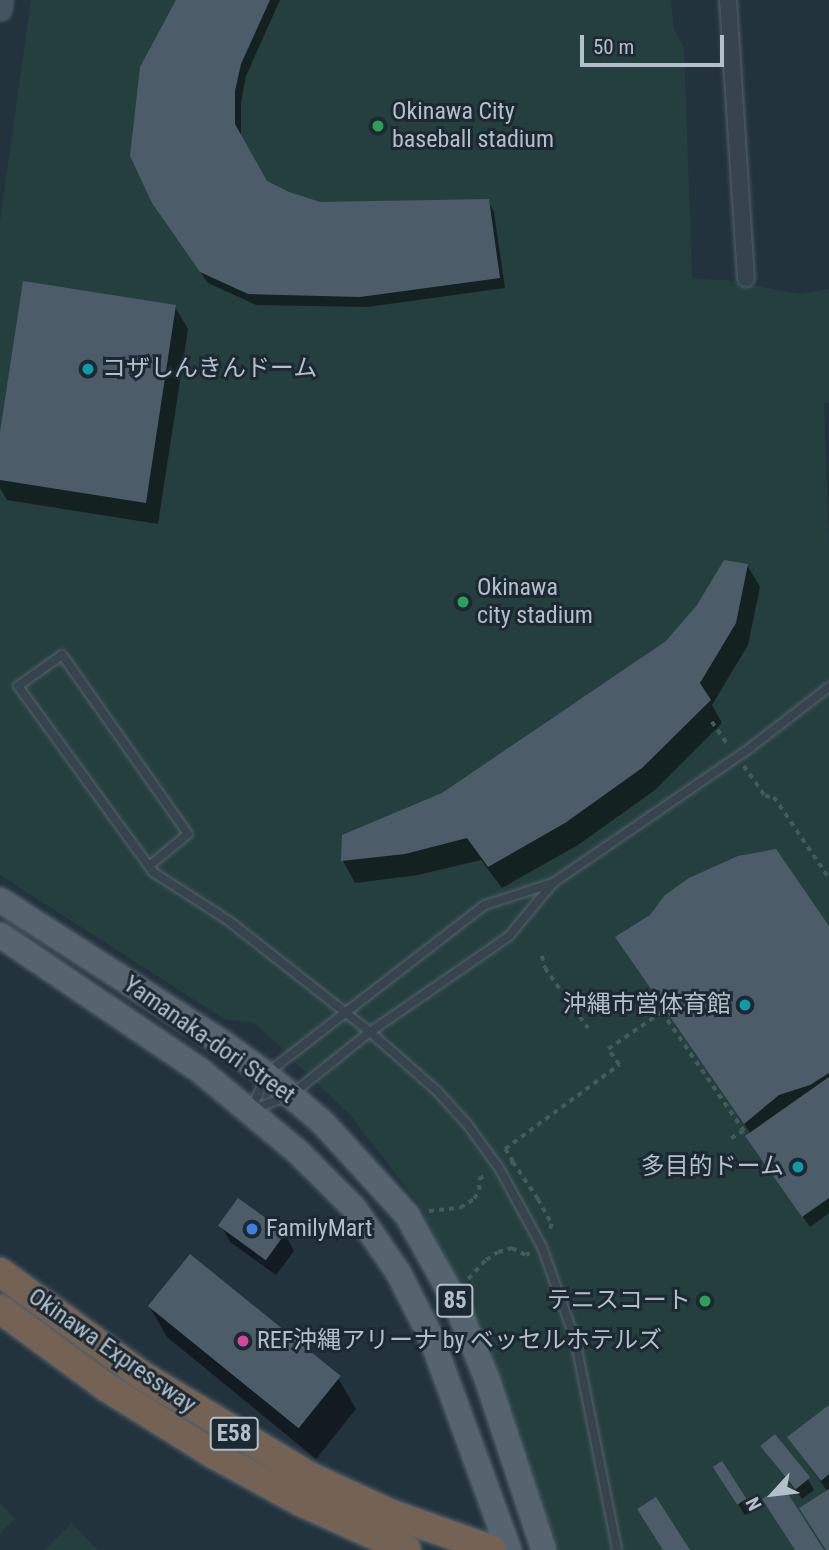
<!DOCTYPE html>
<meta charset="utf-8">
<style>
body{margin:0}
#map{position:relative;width:829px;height:1550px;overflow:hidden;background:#23333e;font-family:"Roboto Condensed","Noto Sans JP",sans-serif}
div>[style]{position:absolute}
.green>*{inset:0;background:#253f3e}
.shadow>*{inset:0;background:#0007}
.building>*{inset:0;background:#4c5d69;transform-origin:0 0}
.path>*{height:3.5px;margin-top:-1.75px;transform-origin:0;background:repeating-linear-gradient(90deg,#435b5a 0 5px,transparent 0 10px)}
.roads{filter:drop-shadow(0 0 2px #55626c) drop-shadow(0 0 2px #55626c)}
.lane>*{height:8px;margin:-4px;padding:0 4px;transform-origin:4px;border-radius:4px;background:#37444e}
.street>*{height:16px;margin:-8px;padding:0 8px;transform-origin:8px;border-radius:8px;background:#37444e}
.secondary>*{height:21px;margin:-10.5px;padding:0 10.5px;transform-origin:10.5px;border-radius:10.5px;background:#455461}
.primary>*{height:24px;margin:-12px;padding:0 12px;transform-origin:12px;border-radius:12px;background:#55646e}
.highway>*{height:28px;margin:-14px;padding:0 14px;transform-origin:14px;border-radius:14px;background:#746254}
.dots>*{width:19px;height:19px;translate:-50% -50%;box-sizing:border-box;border:4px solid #1c2933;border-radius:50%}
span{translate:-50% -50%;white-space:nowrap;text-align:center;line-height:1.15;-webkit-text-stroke:6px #1c2933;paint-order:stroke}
.shield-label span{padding:2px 5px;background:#1c2933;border:2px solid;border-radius:5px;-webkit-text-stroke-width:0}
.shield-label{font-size:23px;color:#b3bfc9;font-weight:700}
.poi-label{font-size:24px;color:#b3bfc9}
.left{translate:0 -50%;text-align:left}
.right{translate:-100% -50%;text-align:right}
.street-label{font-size:24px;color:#b3bfc9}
.north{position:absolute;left:738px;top:1459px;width:70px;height:70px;-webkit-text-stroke:5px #1c2933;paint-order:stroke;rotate:243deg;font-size:19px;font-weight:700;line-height:28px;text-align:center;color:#b3bfc9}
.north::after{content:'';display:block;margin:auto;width:24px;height:32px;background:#b3bfc9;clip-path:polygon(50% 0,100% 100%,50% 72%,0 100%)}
.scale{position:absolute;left:580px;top:35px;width:144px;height:32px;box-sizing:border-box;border:4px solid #b3bfc9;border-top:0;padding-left:9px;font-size:21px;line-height:24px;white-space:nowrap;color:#b3bfc9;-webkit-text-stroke:5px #1c2933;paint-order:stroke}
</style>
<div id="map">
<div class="green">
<div style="clip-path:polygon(31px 0,671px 0,674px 29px,684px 48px,692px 279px,725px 280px,800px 294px,829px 289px,829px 403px,824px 402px,829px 548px,829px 1550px,559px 1550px,463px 1293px,421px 1207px,351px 1116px,255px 1023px,224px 1019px,0 875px,0 222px)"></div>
<div style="clip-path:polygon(0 1503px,15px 1519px,0 1533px)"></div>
<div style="clip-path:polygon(72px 1523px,98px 1550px,44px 1550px)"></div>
</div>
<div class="shadow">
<div style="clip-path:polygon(177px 0,280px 0,246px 76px,241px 103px,241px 137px,265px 182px,288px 194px,320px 204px,488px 201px,494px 212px,505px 288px,367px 307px,256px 305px,208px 283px,161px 214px)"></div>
<div style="clip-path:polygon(175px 307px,188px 329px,158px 524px,7px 500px,0 488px,0 444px)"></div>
<div style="clip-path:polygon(747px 565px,760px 587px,748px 645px,712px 705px,722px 723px,655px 790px,578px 845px,502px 888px,481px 860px,418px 875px,355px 883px,343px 861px,344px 836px,443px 795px,667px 642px)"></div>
<div style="clip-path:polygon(829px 931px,829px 1213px,810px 1227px,754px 1148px,751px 1134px,627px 954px)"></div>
<div style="clip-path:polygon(221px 1225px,285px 1234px,294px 1251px,276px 1275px,230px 1242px)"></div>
<div style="clip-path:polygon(149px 1306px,338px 1378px,356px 1409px,316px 1459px,167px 1337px)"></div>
<div style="clip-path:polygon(829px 1407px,829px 1550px,827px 1550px,828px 1492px,789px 1438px)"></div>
<div style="clip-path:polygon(769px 1457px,808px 1479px,814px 1490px,802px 1499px)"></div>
<div style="clip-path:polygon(721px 1478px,745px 1500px,751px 1511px,745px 1515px)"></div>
</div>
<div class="building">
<div style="clip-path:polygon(176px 0,270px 0,241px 64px,235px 91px,235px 124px,267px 181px,289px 192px,320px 202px,489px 199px,500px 278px,360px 297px,248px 294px,200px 272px,152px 203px,130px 156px,140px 67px)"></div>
<div style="clip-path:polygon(23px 281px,176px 305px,146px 503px,0 480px,0 432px)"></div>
<div style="clip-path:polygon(724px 560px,748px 564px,736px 623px,700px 683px,711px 700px,642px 768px,565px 823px,488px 867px,467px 838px,405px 854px,341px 861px,342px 835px,442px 793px,666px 641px,697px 605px)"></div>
<div style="clip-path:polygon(776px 849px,829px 926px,829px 1073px,810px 1085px,779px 1095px,744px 1124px,615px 937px,650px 915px,665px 895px,689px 878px,738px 856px)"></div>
<div style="clip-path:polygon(829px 1077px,829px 1198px,802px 1217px,745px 1136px)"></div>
<div style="left:238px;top:1198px;width:59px;height:34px;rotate:36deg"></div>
<div style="left:190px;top:1254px;width:194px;height:67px;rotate:39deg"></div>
<div style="clip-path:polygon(829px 1405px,829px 1474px,821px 1481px,787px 1437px)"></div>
<div style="left:775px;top:1434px;width:56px;height:19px;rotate:51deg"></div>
<div style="left:722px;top:1461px;width:45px;height:11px;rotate:57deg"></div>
<div style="clip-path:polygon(783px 1486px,824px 1550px,795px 1550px,762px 1499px)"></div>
<div style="clip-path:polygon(829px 1489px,829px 1550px,826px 1550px,799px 1508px)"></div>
<div style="clip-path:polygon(656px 1497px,690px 1550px,663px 1550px,637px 1509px)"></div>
</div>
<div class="path">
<div style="left:712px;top:722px;width:29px;rotate:55deg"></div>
<div style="left:744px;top:766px;width:37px;rotate:55deg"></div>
<div style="left:765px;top:796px;width:9px;rotate:6deg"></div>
<div style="left:774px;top:797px;width:98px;rotate:55.8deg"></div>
<div style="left:542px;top:956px;width:12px;rotate:76deg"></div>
<div style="left:545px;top:968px;width:74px;rotate:54.4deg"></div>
<div style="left:513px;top:1162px;width:15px;rotate:-122deg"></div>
<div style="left:505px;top:1149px;width:142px;rotate:-36.4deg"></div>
<div style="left:619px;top:1065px;width:19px;rotate:-125deg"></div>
<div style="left:608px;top:1049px;width:65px;rotate:-34.4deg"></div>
<div style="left:662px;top:1012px;width:145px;rotate:55.4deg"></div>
<div style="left:744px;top:1131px;width:17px;rotate:149deg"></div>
<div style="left:510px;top:1163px;width:3px;rotate:-18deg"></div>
<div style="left:513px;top:1162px;width:45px;rotate:56deg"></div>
<div style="left:538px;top:1199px;width:29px;rotate:61deg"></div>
<div style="left:552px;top:1224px;width:9px;rotate:108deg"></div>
<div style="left:429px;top:1211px;width:31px;rotate:-6deg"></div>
<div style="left:460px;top:1208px;width:17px;rotate:-33deg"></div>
<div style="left:474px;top:1199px;width:10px;rotate:-61deg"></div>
<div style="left:479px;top:1190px;width:11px;rotate:-90deg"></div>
<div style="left:479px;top:1179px;width:9px;rotate:-32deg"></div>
<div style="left:468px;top:1279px;width:26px;rotate:-47deg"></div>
<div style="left:486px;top:1260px;width:14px;rotate:-34deg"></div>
<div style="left:498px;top:1252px;width:15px;rotate:-16deg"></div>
<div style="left:512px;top:1248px;width:16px;rotate:27deg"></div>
<div style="left:526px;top:1255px;width:4px;rotate:-27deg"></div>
</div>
<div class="roads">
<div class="lane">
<div style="left:149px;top:866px;width:50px;rotate:-39.4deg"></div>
<div style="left:188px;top:834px;width:219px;rotate:-125.1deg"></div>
<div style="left:62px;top:655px;width:54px;rotate:144.8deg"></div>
<div style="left:18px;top:686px;width:223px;rotate:54deg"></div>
<div style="left:149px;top:866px;width:7px;rotate:56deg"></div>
<div style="left:153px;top:872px;width:90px;rotate:32.8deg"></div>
<div style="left:229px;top:921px;width:179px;rotate:38.2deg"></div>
<div style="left:370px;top:1032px;width:89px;rotate:41.4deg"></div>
<div style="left:437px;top:1091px;width:45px;rotate:47.7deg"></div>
<div style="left:467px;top:1124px;width:54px;rotate:54deg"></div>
<div style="left:499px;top:1168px;width:90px;rotate:61.4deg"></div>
<div style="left:542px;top:1247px;width:98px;rotate:70.3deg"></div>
<div style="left:575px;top:1339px;width:215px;rotate:78.7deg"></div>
<div style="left:254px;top:1109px;width:40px;rotate:-21deg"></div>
<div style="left:291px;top:1095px;width:101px;rotate:-38.6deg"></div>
<div style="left:370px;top:1032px;width:169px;rotate:-34.6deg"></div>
<div style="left:509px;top:936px;width:69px;rotate:-50.3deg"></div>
<div style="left:252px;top:1110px;width:39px;rotate:-69deg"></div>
<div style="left:266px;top:1074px;width:277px;rotate:-37.7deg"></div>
<div style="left:485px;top:905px;width:71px;rotate:-17.9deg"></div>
<div style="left:553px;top:883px;width:239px;rotate:-34.4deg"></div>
<div style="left:750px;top:748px;width:100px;rotate:-37.7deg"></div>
</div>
<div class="street">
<div style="left:728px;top:0;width:279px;rotate:86.3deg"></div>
</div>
<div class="secondary">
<div style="left:0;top:9px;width:9px;rotate:-84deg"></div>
</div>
<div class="primary">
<div style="left:0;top:900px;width:265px;rotate:32.7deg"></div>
<div style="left:223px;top:1043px;width:53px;rotate:35.8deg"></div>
<div style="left:266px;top:1074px;width:75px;rotate:40.7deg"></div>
<div style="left:323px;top:1123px;width:125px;rotate:47.6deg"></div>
<div style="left:407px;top:1215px;width:98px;rotate:60.8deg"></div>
<div style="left:455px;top:1301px;width:84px;rotate:67.7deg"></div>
<div style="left:487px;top:1379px;width:180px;rotate:71.6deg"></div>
<div style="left:0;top:935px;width:244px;rotate:34.1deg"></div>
<div style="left:202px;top:1072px;width:125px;rotate:39.8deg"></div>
<div style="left:298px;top:1152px;width:79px;rotate:45deg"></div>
<div style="left:354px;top:1208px;width:78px;rotate:55.5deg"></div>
<div style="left:398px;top:1272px;width:73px;rotate:63.1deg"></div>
<div style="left:431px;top:1337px;width:227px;rotate:69.9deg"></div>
</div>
<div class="highway">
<div style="left:0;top:1272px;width:175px;rotate:36.1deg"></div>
<div style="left:141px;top:1375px;width:198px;rotate:31deg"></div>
<div style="left:311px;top:1477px;width:86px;rotate:24.8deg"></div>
<div style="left:389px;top:1513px;width:110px;rotate:19.6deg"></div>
<div style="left:0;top:1309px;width:132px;rotate:36.3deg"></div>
<div style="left:106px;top:1387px;width:128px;rotate:32deg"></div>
<div style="left:215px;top:1455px;width:98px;rotate:28.7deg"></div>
<div style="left:301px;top:1502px;width:116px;rotate:24.4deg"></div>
</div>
</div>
<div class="dots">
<div style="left:378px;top:126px;background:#2e9e5b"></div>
<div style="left:88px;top:369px;background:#0f9aa8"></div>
<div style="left:463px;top:602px;background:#2e9e5b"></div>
<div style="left:745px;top:1005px;background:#0f9aa8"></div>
<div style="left:798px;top:1167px;background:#0f9aa8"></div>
<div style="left:252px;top:1229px;background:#3f7fe0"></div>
<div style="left:705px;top:1301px;background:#2e9e5b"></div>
<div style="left:243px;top:1341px;background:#d1479c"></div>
</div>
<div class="shield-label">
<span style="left:455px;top:1301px">85</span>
<span style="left:234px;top:1434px">E58</span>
</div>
<div class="poi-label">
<span class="left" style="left:392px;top:126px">Okinawa City<br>baseball stadium</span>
<span class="left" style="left:102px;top:369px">コザしんきんドーム</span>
<span class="left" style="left:477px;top:602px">Okinawa<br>city stadium</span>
<span class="right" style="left:731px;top:1005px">沖縄市営体育館</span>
<span class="right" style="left:784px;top:1167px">多目的ドーム</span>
<span class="left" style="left:266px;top:1229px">FamilyMart</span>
<span class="right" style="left:691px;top:1301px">テニスコート</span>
<span class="left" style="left:257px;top:1341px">REF沖縄アリーナ by ベッセルホテルズ</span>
</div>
<div class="street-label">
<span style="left:209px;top:1040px;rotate:35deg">Yamanaka-dori Street</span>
<span style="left:112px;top:1351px;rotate:35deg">Okinawa Expressway</span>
</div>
<div class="north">N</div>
<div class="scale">50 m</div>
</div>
